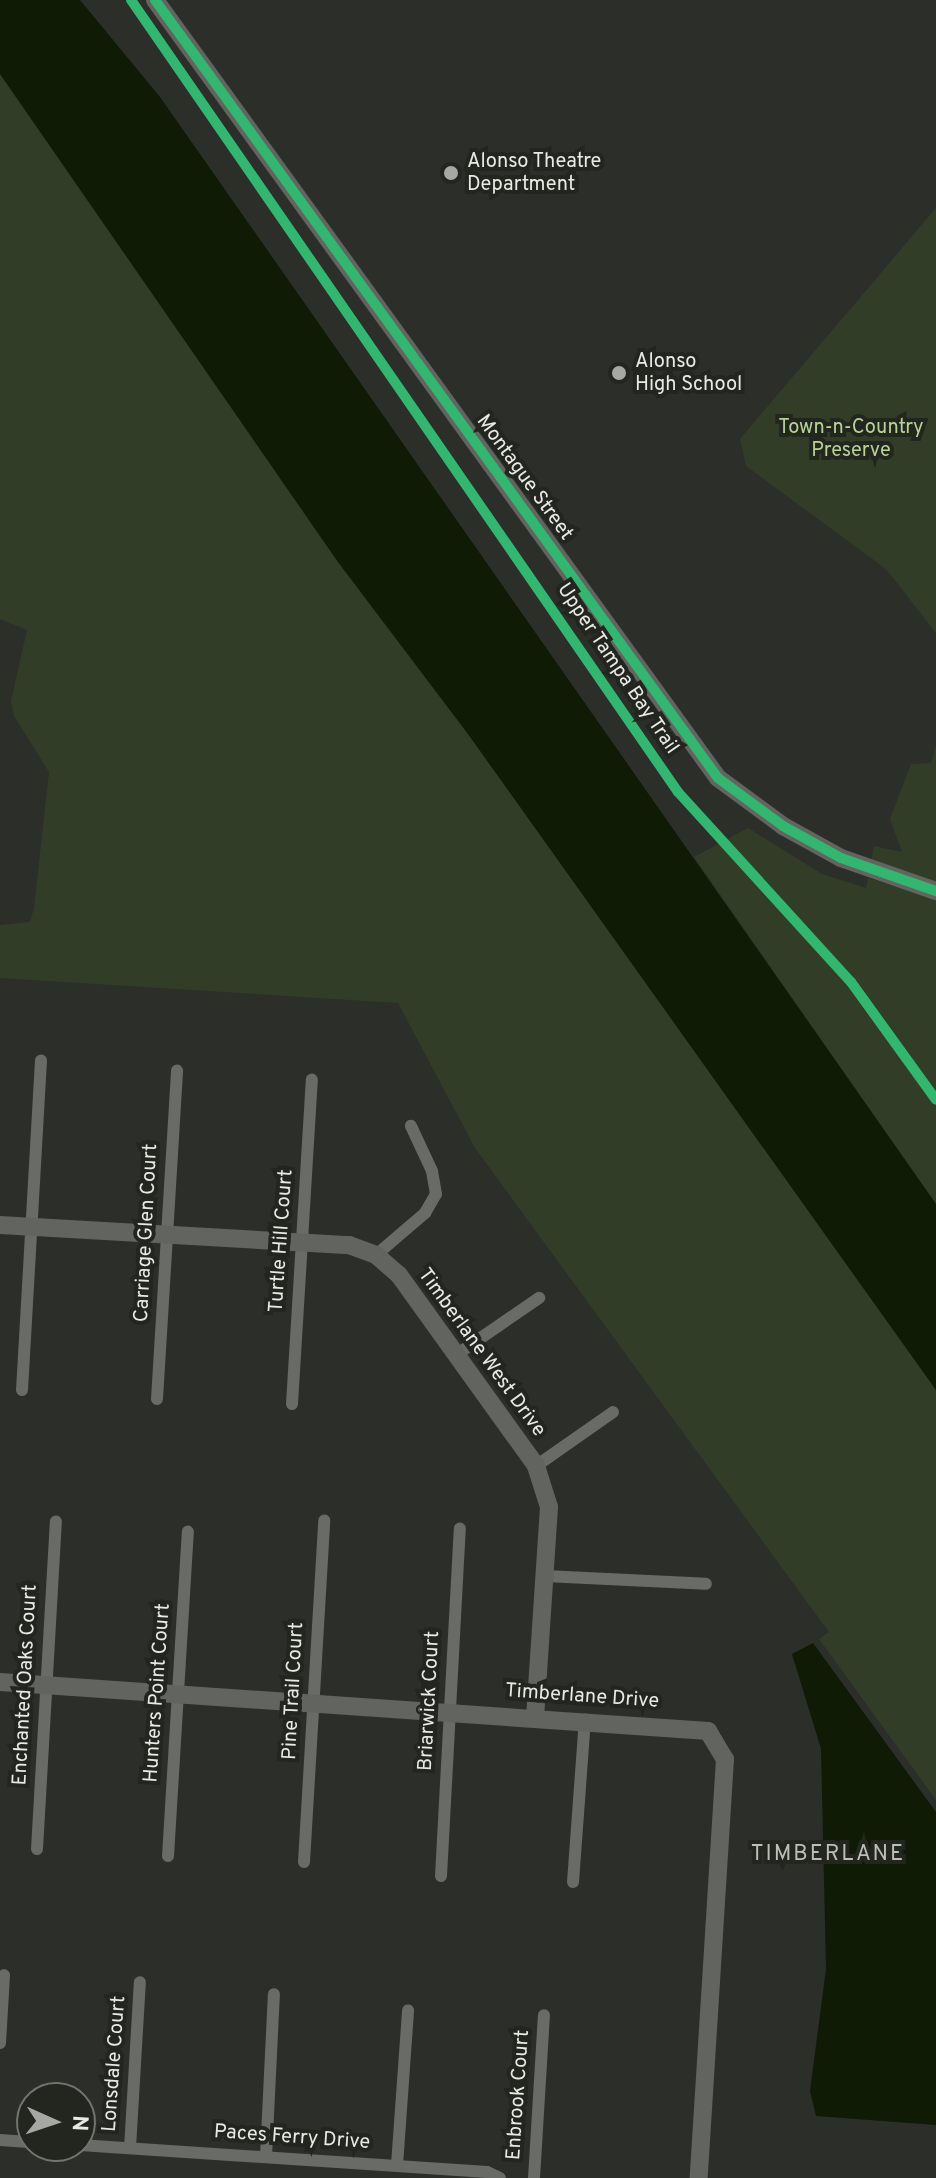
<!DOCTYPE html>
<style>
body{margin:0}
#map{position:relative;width:936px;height:2178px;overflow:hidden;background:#2c2e2a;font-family:Overpass,sans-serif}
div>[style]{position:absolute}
.green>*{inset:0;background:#323d27}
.water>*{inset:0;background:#0f1b04}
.street>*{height:12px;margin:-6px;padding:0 6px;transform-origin:6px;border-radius:6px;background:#686b66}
.secondary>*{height:18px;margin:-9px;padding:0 9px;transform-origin:9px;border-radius:9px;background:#62645f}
.cycleway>*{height:10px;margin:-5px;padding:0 5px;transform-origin:5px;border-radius:5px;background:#33b770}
.dots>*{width:22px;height:22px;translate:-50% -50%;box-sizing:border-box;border:4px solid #22261f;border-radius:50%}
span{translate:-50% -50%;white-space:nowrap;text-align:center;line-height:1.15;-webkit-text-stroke:8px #22261f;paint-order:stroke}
.poi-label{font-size:20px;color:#e8eae6}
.left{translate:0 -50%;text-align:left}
.park-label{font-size:20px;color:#b6d496}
.street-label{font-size:20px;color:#e8eae6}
.neighbourhood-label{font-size:22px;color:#bbbfb7;letter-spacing:2px}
.north{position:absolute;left:16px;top:2082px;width:80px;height:80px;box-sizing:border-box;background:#22261f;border:2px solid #71746f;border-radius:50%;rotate:93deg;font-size:22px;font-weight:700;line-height:32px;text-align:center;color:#e8eae6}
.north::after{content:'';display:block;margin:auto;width:28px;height:36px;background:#a6a8a4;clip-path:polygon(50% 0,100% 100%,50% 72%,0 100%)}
</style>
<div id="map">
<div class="green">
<div style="clip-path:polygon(0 74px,338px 562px,468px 734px,936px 1390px,936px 1800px,819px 1639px,829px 1632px,475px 1148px,398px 1003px,0 978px,0 925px,30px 922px,34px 908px,49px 772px,14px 716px,11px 701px,27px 630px,0 619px)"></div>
<div style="clip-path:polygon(936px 208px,936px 633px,886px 569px,746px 466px,740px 439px)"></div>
<div style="clip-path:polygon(936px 745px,936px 883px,871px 861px,874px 846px,902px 852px,890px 819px,911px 764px,931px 763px)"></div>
<div style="clip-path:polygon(748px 828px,822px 874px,866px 888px,868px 878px,936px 899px,936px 1204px,694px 857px)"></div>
</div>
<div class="water">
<div style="clip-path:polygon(0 0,80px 0,160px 97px,936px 1204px,936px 1390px,468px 734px,338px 562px,0 74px)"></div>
<div style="clip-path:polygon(813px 1643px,936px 1812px,936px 2125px,816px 2116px,810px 2091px,826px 1969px,821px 1749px,792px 1654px)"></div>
</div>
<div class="street">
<div style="left:376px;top:1255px;width:65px;rotate:-40.6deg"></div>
<div style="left:425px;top:1213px;width:22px;rotate:-60deg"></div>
<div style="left:436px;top:1194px;width:23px;rotate:-100deg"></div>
<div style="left:432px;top:1171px;width:50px;rotate:-115deg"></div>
<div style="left:456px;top:1355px;width:101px;rotate:-34.5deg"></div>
<div style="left:22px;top:1390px;width:330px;rotate:-86.7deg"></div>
<div style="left:157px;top:1399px;width:329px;rotate:-86.5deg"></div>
<div style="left:292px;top:1404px;width:325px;rotate:-86.5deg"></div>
<div style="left:536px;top:1466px;width:94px;rotate:-35deg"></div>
<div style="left:545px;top:1576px;width:161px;rotate:2.8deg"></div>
<div style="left:37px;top:1849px;width:328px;rotate:-86.7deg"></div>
<div style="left:168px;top:1856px;width:325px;rotate:-86.5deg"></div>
<div style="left:304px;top:1862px;width:342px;rotate:-86.6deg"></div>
<div style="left:441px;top:1876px;width:348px;rotate:-86.9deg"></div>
<div style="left:573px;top:1882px;width:163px;rotate:-85.8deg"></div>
<div style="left:0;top:2043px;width:68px;rotate:-86.6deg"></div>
<div style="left:0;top:2140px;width:32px;rotate:4deg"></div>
<div style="left:80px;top:2145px;width:408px;rotate:3.8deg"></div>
<div style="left:487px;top:2172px;width:14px;rotate:25deg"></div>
<div style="left:130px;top:2148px;width:166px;rotate:-86.6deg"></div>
<div style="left:266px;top:2156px;width:162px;rotate:-87.2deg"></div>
<div style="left:397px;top:2165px;width:155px;rotate:-85.9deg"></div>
<div style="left:534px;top:2178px;width:163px;rotate:-86.5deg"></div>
</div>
<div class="secondary">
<div style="left:155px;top:0;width:960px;rotate:54.11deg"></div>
<div style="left:718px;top:778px;width:81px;rotate:36.4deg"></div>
<div style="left:783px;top:826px;width:66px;rotate:28.9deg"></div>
<div style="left:841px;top:858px;width:101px;rotate:19.2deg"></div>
<div style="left:0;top:1225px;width:350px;rotate:3.3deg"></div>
<div style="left:349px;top:1245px;width:29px;rotate:20deg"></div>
<div style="left:376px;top:1255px;width:30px;rotate:41deg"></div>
<div style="left:399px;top:1275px;width:235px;rotate:54.3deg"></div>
<div style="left:536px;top:1466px;width:43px;rotate:72.4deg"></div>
<div style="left:549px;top:1507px;width:209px;rotate:93.8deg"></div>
<div style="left:0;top:1682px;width:710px;rotate:3.96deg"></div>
<div style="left:708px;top:1731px;width:33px;rotate:59deg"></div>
<div style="left:725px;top:1759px;width:420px;rotate:93.6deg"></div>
</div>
<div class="cycleway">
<div style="left:131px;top:0;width:963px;rotate:55.37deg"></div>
<div style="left:678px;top:792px;width:257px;rotate:47.7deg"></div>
<div style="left:851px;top:982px;width:145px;rotate:54.2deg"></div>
<div style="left:155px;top:0;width:960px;rotate:54.11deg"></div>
<div style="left:718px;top:778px;width:81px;rotate:36.4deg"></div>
<div style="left:783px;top:826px;width:66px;rotate:28.9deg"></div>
<div style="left:841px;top:858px;width:101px;rotate:19.2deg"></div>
</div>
<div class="dots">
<div style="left:451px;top:173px;background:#a6a8a4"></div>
<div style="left:619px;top:373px;background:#a6a8a4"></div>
</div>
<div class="poi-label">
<span class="left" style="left:467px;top:174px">Alonso Theatre<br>Department</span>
<span class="left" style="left:635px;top:374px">Alonso<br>High School</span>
</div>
<div class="park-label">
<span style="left:851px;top:440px">Town-n-Country<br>Preserve</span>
</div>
<div class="street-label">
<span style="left:524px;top:478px;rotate:54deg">Montague Street</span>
<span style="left:617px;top:669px;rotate:56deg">Upper Tampa Bay Trail</span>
<span style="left:147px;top:1233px;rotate:-87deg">Carriage Glen Court</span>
<span style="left:282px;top:1241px;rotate:-86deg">Turtle Hill Court</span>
<span style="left:481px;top:1353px;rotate:54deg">Timberlane West Drive</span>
<span style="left:26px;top:1685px;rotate:-87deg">Enchanted Oaks Court</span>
<span style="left:294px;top:1691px;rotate:-87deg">Pine Trail Court</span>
<span style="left:158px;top:1693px;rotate:-86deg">Hunters Point Court</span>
<span style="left:582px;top:1697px;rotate:4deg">Timberlane Drive</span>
<span style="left:430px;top:1701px;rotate:-87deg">Briarwick Court</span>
<span style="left:115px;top:2064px;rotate:-86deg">Lonsdale Court</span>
<span style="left:519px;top:2095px;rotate:-86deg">Enbrook Court</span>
<span style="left:292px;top:2138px;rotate:4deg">Paces Ferry Drive</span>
</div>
<div class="neighbourhood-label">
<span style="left:828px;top:1855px">TIMBERLANE</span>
</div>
<div class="north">N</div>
</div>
